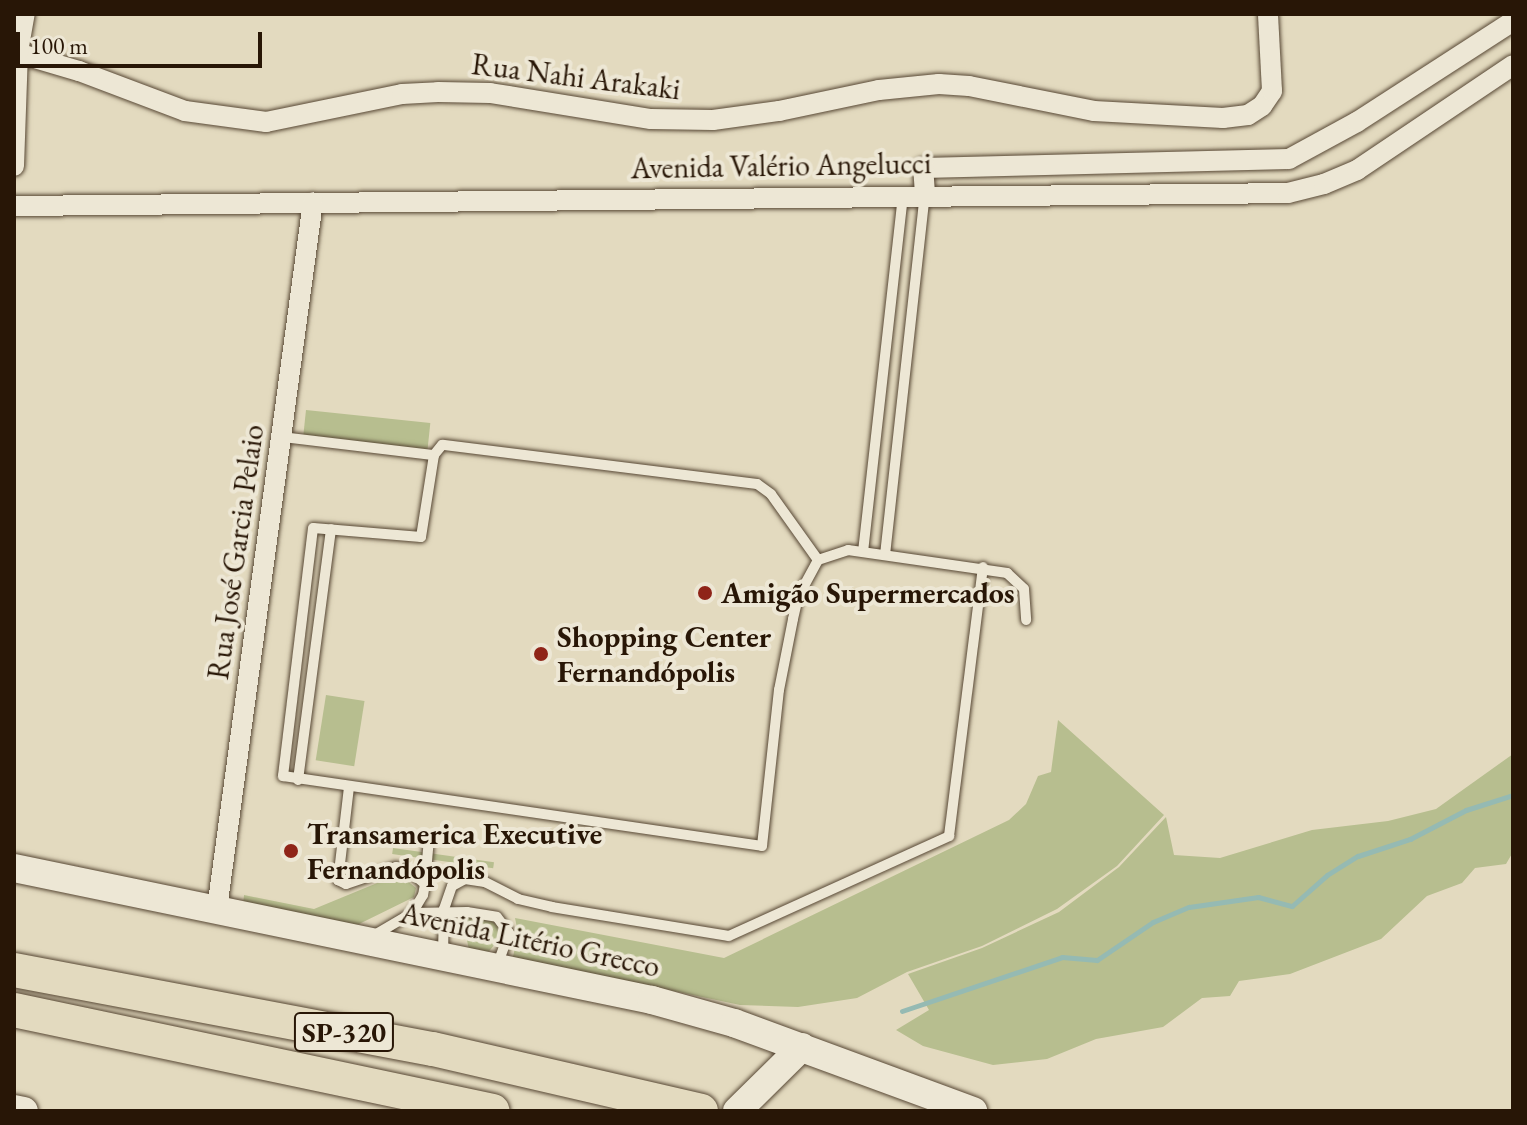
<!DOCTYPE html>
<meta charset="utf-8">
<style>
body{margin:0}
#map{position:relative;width:1527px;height:1125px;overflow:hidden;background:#e3dabf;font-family:"EB Garamond",serif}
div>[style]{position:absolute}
.green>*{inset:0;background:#b7be8f;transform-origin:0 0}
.stream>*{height:5px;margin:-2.5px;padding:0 2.5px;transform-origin:2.5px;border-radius:2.5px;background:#95bab3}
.roads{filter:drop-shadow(0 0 2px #574734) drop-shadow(0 0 2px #574734)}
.service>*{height:10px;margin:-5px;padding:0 5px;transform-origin:5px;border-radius:5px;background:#ede7d5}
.minor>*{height:20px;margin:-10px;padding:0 10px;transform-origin:10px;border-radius:10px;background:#ede7d5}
.secondary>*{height:28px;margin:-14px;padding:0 14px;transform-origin:14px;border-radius:14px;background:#ede7d5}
.motorway>*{height:34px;margin:-17px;padding:0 17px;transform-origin:17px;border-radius:17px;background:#e3dabf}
.dots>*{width:22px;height:22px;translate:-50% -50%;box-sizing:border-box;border:4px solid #ede7d5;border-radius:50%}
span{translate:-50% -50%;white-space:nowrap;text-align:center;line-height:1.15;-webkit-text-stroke:8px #ede7d5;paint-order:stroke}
.shield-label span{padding:2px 6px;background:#ede7d5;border:2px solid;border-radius:6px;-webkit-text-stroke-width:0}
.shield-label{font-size:28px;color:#281606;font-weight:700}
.street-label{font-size:30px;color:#281606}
.poi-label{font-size:30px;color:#281606;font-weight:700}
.left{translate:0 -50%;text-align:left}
.frame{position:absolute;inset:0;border:16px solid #281606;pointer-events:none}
.scale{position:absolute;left:16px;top:32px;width:246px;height:36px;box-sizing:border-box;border:4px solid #281606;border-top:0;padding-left:10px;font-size:24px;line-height:28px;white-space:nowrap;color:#281606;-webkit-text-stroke:6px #ede7d5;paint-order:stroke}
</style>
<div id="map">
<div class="green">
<div style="left:306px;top:410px;width:125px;height:28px;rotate:6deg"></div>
<div style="left:326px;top:695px;width:39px;height:66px;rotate:9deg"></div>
<div style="clip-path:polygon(1058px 720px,1164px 815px,1117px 866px,1057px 909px,982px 946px,907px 972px,857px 998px,798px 1007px,740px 1005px,513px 957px,518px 933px,515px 918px,724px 958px,1009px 820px,1026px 804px,1038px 776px,1051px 772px)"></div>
<div style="clip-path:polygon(1513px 754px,1513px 852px,1506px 864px,1475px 868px,1462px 883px,1427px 896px,1381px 939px,1290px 974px,1239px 981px,1230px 996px,1202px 998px,1163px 1027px,1096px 1039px,1047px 1059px,993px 1065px,923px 1046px,896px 1030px,929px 1010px,908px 974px,982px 948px,1059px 912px,1119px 867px,1166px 817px,1174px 855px,1220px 858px,1312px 830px,1388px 821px,1436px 809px)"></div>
<div style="left:393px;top:848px;width:102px;height:6px;rotate:8deg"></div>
<div style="clip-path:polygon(399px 874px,416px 888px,414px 897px,355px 926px,243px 906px,244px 895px,314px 909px)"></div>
<div style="clip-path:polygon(462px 916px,491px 919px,498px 927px,500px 938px,485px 956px,469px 950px)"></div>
</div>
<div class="stream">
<div style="left:902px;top:1011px;width:169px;rotate:-18.6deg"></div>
<div style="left:1062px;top:957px;width:35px;rotate:5deg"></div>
<div style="left:1097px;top:960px;width:68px;rotate:-34.2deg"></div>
<div style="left:1153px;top:922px;width:39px;rotate:-23deg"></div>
<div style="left:1189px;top:907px;width:70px;rotate:-8.2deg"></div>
<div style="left:1258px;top:897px;width:35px;rotate:15deg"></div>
<div style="left:1292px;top:906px;width:47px;rotate:-41.5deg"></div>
<div style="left:1327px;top:875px;width:36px;rotate:-32deg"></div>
<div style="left:1358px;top:856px;width:55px;rotate:-18.1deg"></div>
<div style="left:1410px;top:839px;width:63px;rotate:-27.4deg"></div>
<div style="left:1466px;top:810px;width:49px;rotate:-17.7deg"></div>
</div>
<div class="roads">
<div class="service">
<div style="left:282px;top:437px;width:153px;rotate:6.8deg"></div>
<div style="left:863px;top:552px;width:359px;rotate:-83.6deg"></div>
<div style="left:885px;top:555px;width:362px;rotate:-83.7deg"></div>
<div style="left:818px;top:560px;width:81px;rotate:-125.5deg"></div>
<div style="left:771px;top:494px;width:17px;rotate:-144deg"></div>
<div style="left:757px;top:484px;width:317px;rotate:-172.9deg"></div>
<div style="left:442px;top:445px;width:13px;rotate:129deg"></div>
<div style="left:434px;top:455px;width:83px;rotate:99deg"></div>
<div style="left:421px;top:537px;width:108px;rotate:-175.2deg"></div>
<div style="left:313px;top:528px;width:250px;rotate:96.9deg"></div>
<div style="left:283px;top:776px;width:484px;rotate:8.3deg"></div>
<div style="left:762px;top:846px;width:157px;rotate:-83.8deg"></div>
<div style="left:779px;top:690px;width:72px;rotate:-78.8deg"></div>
<div style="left:793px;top:619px;width:23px;rotate:-77deg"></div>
<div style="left:798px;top:597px;width:42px;rotate:-61.6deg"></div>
<div style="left:818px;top:560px;width:32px;rotate:-18deg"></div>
<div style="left:848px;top:550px;width:161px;rotate:8.2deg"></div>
<div style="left:1007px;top:573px;width:23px;rotate:43deg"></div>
<div style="left:1024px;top:589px;width:31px;rotate:86deg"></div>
<div style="left:298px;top:780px;width:253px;rotate:-82.5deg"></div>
<div style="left:349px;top:787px;width:94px;rotate:96.7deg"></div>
<div style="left:338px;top:880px;width:9px;rotate:27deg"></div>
<div style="left:346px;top:884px;width:53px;rotate:-18.8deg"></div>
<div style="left:396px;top:867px;width:18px;rotate:22deg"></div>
<div style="left:413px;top:874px;width:16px;rotate:40deg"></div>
<div style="left:425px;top:884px;width:11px;rotate:100deg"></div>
<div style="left:423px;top:895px;width:21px;rotate:121deg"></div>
<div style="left:412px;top:913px;width:45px;rotate:149.5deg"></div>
<div style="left:425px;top:884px;width:37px;rotate:-85deg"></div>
<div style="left:412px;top:913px;width:55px;rotate:-1deg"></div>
<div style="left:467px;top:912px;width:30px;rotate:9deg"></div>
<div style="left:497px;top:917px;width:20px;rotate:53deg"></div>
<div style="left:509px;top:933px;width:35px;rotate:110deg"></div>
<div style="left:443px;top:955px;width:46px;rotate:-88.8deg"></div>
<div style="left:444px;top:909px;width:24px;rotate:-71deg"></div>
<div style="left:452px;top:886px;width:15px;rotate:-28deg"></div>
<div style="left:465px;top:879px;width:20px;rotate:9deg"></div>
<div style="left:485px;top:882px;width:37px;rotate:27deg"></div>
<div style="left:518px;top:899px;width:35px;rotate:13deg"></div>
<div style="left:552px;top:907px;width:179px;rotate:9.3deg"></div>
<div style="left:729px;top:936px;width:242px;rotate:-24.4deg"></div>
<div style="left:949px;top:836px;width:271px;rotate:-82.8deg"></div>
</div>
<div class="minor">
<div style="left:14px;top:52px;width:68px;rotate:16.3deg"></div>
<div style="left:79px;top:71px;width:113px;rotate:20.7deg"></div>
<div style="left:185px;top:111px;width:82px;rotate:7.7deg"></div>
<div style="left:266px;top:122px;width:139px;rotate:-11.6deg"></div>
<div style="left:402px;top:94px;width:36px;rotate:-3deg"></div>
<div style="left:438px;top:92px;width:52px;rotate:1.1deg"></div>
<div style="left:490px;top:93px;width:163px;rotate:9.2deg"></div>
<div style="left:651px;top:119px;width:62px;rotate:0.9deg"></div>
<div style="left:713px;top:120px;width:67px;rotate:-7.8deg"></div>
<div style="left:779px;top:111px;width:102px;rotate:-11.9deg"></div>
<div style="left:879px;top:90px;width:60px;rotate:-5.7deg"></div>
<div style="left:939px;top:84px;width:30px;rotate:4deg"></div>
<div style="left:969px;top:86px;width:127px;rotate:11.3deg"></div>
<div style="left:1094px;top:111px;width:129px;rotate:3.1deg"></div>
<div style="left:1223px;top:118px;width:25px;rotate:-7deg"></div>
<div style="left:1248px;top:115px;width:17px;rotate:-33deg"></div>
<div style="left:1262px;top:106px;width:18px;rotate:-56deg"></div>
<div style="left:1272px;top:91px;width:77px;rotate:-93deg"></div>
<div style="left:14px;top:166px;width:114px;rotate:-88deg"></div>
<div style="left:18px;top:52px;width:39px;rotate:-80deg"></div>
<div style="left:925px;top:194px;width:26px;rotate:-94deg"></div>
<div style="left:923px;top:168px;width:366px;rotate:-1.4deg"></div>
<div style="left:1289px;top:159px;width:77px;rotate:-28.6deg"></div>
<div style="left:1357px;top:122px;width:186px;rotate:-32.9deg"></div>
<div style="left:14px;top:206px;width:1274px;rotate:-0.58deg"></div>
<div style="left:1288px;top:193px;width:37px;rotate:-14deg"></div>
<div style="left:1324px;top:184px;width:36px;rotate:-23deg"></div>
<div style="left:1357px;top:170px;width:188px;rotate:-33.9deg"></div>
<div style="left:217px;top:909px;width:713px;rotate:-82.27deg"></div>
</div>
<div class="secondary">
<div style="left:14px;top:868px;width:652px;rotate:11.69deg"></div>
<div style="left:652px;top:1000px;width:85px;rotate:15.7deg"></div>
<div style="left:734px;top:1023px;width:255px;rotate:20.2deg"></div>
<div style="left:14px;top:1109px;width:10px;rotate:11deg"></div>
<div style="left:737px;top:1111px;width:91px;rotate:-44.6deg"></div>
</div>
<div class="motorway">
<div style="left:14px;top:970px;width:426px;rotate:10.7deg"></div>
<div style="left:433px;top:1049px;width:275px;rotate:13deg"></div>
<div style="left:14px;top:1010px;width:489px;rotate:11.9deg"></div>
</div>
</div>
<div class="dots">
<div style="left:705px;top:593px;background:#8f2418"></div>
<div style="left:541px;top:654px;background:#8f2418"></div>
<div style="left:291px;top:851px;background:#8f2418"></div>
</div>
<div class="shield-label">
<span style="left:344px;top:1032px">SP-320</span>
</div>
<div class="street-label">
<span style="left:576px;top:77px;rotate:7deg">Rua Nahi Arakaki</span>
<span style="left:781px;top:166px;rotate:-1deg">Avenida Valério Angelucci</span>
<span style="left:236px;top:552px;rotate:-82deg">Rua José Garcia Pelaio</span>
<span style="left:530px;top:940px;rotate:12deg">Avenida Litério Grecco</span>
</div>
<div class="poi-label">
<span class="left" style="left:721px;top:593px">Amigão Supermercados</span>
<span class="left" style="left:557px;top:654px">Shopping Center<br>Fernandópolis</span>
<span class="left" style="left:307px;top:851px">Transamerica Executive<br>Fernandópolis</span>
</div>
<div class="frame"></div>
<div class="scale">100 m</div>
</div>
